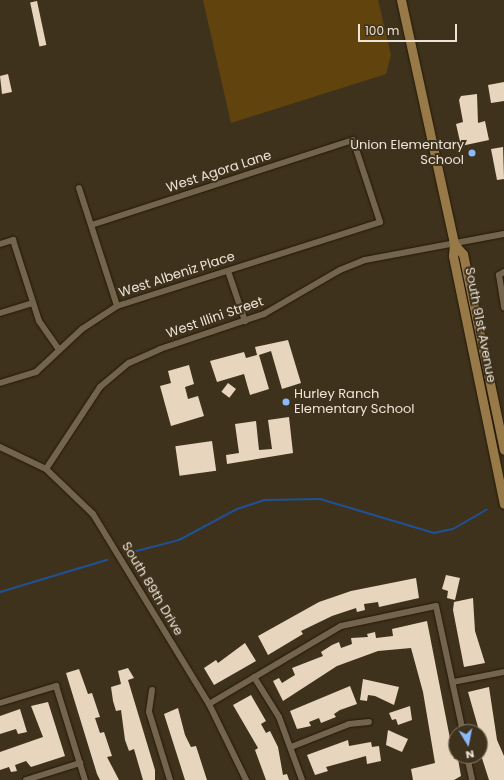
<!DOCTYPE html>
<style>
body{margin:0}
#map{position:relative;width:504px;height:780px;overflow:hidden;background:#3f321d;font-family:Poppins,sans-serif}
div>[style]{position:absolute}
.green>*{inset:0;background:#61440d}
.stream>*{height:2px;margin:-1px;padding:0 1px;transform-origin:1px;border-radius:1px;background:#1e5198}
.building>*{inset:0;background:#e7d6bd;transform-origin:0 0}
.roads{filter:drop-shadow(0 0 1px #251905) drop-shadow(0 0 1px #251905)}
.street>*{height:6px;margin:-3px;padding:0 3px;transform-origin:3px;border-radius:3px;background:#73644e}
.secondary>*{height:9px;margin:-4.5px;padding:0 4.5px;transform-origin:4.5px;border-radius:4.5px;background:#987a49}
.dots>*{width:11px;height:11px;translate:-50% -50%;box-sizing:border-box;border:2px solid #3f321d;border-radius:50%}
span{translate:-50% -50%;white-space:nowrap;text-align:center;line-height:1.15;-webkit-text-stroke:4px #3f321d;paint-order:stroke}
.poi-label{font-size:13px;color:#ece4d7}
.right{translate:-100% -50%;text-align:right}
.left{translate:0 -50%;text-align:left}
.street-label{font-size:13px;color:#ece4d7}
.north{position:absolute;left:448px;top:724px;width:40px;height:40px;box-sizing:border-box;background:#3f321d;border:1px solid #847967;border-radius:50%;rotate:170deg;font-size:11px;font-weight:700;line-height:16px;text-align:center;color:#ece4d7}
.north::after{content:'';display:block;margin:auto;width:14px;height:18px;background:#8cb9fc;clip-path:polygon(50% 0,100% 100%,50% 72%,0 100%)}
.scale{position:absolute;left:358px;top:24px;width:99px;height:18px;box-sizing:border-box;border:2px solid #ece4d7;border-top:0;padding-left:5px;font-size:12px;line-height:14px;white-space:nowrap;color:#ece4d7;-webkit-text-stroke:3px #3f321d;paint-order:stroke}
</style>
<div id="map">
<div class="green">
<div style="clip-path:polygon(203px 0,378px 0,391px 55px,386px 74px,231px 123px)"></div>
</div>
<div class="stream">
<div style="left:129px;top:553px;width:52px;rotate:-14.6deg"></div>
<div style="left:179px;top:540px;width:66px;rotate:-28.1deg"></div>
<div style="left:237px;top:509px;width:29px;rotate:-18deg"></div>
<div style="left:265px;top:500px;width:55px;rotate:-1deg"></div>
<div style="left:320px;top:499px;width:119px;rotate:16.6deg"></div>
<div style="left:434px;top:533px;width:19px;rotate:-12deg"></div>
<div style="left:453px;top:529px;width:39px;rotate:-30deg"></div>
<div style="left:0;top:592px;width:112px;rotate:-16.7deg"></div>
</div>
<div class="building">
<div style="left:37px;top:1px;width:45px;height:7px;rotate:78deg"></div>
<div style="clip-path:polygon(8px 74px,12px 92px,2px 94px,0 76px)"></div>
<div style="clip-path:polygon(504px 82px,504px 101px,491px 103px,488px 85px)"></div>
<div style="clip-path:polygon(477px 94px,478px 123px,485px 121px,489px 140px,461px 146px,456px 124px,463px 122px,459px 100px,461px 96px)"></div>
<div style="clip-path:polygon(503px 147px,504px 179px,497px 180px,491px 149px)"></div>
<div style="clip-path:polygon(288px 340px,301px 383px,282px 389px,271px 351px,259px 355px,269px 389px,250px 395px,244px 374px,217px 382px,210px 361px,244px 352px,246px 358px,257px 355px,255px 347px)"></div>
<div style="clip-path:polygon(189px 365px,194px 384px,185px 387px,188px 399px,198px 396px,204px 416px,171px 426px,160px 386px,171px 383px,168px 371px)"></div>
<div style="left:228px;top:383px;width:10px;height:11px;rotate:37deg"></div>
<div style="clip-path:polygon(289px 417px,293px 453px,227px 464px,226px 455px,239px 453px,235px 424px,256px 421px,259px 450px,272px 449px,268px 420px)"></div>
<div style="left:212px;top:441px;width:30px;height:37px;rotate:82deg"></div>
<div style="clip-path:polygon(446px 575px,460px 578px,455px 600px,447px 598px,448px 591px,442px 589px)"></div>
<div style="clip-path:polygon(416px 578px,419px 598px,379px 607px,378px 602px,364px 604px,365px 610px,357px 612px,356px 608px,332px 616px,301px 631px,303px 634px,268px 655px,258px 636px,319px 602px,351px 591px)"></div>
<div style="clip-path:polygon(473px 598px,475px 631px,485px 663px,464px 667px,453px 610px,454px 602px)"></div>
<div style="clip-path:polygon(427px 621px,454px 759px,458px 759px,461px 776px,454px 780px,413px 780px,411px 769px,435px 763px,423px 692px,411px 648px,378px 651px,337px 666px,283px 701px,273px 681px,279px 678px,282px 683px,290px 678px,295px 675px,292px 668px,323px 656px,321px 652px,332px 645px,339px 642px,341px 648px,352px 644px,351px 638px,368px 637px,367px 634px,375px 632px,376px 638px,393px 636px,392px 629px)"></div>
<div style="clip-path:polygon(245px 643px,256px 661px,214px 685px,204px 668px,216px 660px,218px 663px)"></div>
<div style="clip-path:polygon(128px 668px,134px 678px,128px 680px,155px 770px,155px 780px,143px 780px,134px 749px,129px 751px,125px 740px,121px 710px,116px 711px,113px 701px,111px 687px,121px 684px,118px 671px)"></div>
<div style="clip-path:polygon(79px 669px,88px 694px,92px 693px,100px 717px,95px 718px,100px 733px,104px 732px,112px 756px,107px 757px,119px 780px,100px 780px,97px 774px,66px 673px)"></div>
<div style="clip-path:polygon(363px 679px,399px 687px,394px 705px,375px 696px,368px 695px,367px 701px,360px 700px)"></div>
<div style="clip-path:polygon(350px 686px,357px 704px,340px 710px,334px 714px,336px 717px,321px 723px,319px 718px,309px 722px,311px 726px,297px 729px,290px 711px)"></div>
<div style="clip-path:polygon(489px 687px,497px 740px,504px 756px,504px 780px,489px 780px,480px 752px,480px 732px,467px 732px,478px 727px,468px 692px)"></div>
<div style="clip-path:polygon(251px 695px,266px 721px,261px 724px,266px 733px,270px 731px,278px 747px,283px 775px,287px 774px,289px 780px,266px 780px,255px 750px,258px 748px,233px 705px)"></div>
<div style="clip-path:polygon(48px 702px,65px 756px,31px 767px,26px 761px,15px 765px,17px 771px,11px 772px,9px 767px,0 770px,0 752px,43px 737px,31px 706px)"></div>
<div style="clip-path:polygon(410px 706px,412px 720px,398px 725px,396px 719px,392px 720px,389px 713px)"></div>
<div style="clip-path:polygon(178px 708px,185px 735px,191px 747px,196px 746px,207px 780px,185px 780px,164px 714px)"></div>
<div style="clip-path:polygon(20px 709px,27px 732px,18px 734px,16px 729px,0 734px,0 716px)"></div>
<div style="clip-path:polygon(388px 730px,408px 739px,402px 752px,386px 745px)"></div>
<div style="clip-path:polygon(348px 740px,349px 746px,371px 742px,372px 747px,379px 746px,381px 761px,367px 764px,366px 756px,326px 767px,328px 771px,315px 775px,307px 755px)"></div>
</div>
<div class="roads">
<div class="street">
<div style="left:79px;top:188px;width:124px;rotate:72.1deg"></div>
<div style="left:0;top:244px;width:14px;rotate:-17deg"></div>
<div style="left:13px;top:240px;width:85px;rotate:72.2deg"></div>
<div style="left:39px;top:321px;width:35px;rotate:55deg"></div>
<div style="left:228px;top:271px;width:53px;rotate:71.2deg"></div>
<div style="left:504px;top:272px;width:6px;rotate:149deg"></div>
<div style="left:499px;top:275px;width:33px;rotate:81deg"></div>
<div style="left:0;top:313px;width:34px;rotate:-17deg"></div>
<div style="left:0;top:383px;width:38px;rotate:-17deg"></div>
<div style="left:36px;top:372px;width:63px;rotate:-43.1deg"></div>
<div style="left:82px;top:329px;width:42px;rotate:-33.3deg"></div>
<div style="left:117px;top:306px;width:276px;rotate:-17.7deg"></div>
<div style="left:380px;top:222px;width:86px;rotate:-108.2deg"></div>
<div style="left:353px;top:140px;width:275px;rotate:162deg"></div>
<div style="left:0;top:447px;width:51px;rotate:25.6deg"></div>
<div style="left:46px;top:469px;width:65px;rotate:43.8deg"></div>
<div style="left:93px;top:514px;width:223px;rotate:58.6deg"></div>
<div style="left:209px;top:704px;width:85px;rotate:64deg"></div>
<div style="left:46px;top:469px;width:98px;rotate:-56.6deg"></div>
<div style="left:100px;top:387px;width:38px;rotate:-40deg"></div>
<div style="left:129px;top:363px;width:34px;rotate:-24deg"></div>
<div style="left:160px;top:349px;width:110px;rotate:-18.6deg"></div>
<div style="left:264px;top:314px;width:88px;rotate:-30.1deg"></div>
<div style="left:340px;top:270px;width:27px;rotate:-22deg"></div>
<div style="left:365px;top:260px;width:141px;rotate:-10.6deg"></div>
<div style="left:254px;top:677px;width:47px;rotate:58deg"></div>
<div style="left:279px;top:717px;width:67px;rotate:69.9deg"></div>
<div style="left:453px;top:682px;width:52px;rotate:-11.1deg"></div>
<div style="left:152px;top:690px;width:22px;rotate:98deg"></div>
<div style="left:149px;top:712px;width:71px;rotate:72.8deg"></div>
<div style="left:0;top:703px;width:59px;rotate:-16.9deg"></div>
<div style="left:56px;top:686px;width:98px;rotate:72.9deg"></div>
<div style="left:209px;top:704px;width:153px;rotate:-30.6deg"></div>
<div style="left:341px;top:626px;width:97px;rotate:-11.9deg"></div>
<div style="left:436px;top:606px;width:129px;rotate:77.9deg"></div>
<div style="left:291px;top:747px;width:62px;rotate:-21.6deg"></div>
<div style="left:349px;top:724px;width:20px;rotate:-6deg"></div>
<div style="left:467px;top:756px;width:25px;rotate:78deg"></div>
<div style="left:26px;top:780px;width:57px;rotate:-17.5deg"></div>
</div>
<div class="secondary">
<div style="left:401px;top:0;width:250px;rotate:77.7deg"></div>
<div style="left:454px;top:244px;width:12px;rotate:95deg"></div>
<div style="left:453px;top:256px;width:253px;rotate:78.4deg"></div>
<div style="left:454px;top:244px;width:13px;rotate:48deg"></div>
<div style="left:463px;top:254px;width:200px;rotate:78.2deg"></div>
</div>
</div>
<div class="dots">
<div style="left:472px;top:153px;background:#8cb9fc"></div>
<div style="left:286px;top:402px;background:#8cb9fc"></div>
</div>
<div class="poi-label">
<span class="right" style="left:464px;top:153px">Union Elementary<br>School</span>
<span class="left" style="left:294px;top:402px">Hurley Ranch<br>Elementary School</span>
</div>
<div class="street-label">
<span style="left:219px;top:172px;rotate:-18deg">West Agora Lane</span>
<span style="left:177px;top:275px;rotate:-18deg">West Albeniz Place</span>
<span style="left:215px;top:318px;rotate:-19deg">West Illini Street</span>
<span style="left:480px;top:325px;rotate:79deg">South 91st Avenue</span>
<span style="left:152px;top:589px;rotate:59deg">South 89th Drive</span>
</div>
<div class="north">N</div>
<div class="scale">100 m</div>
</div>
